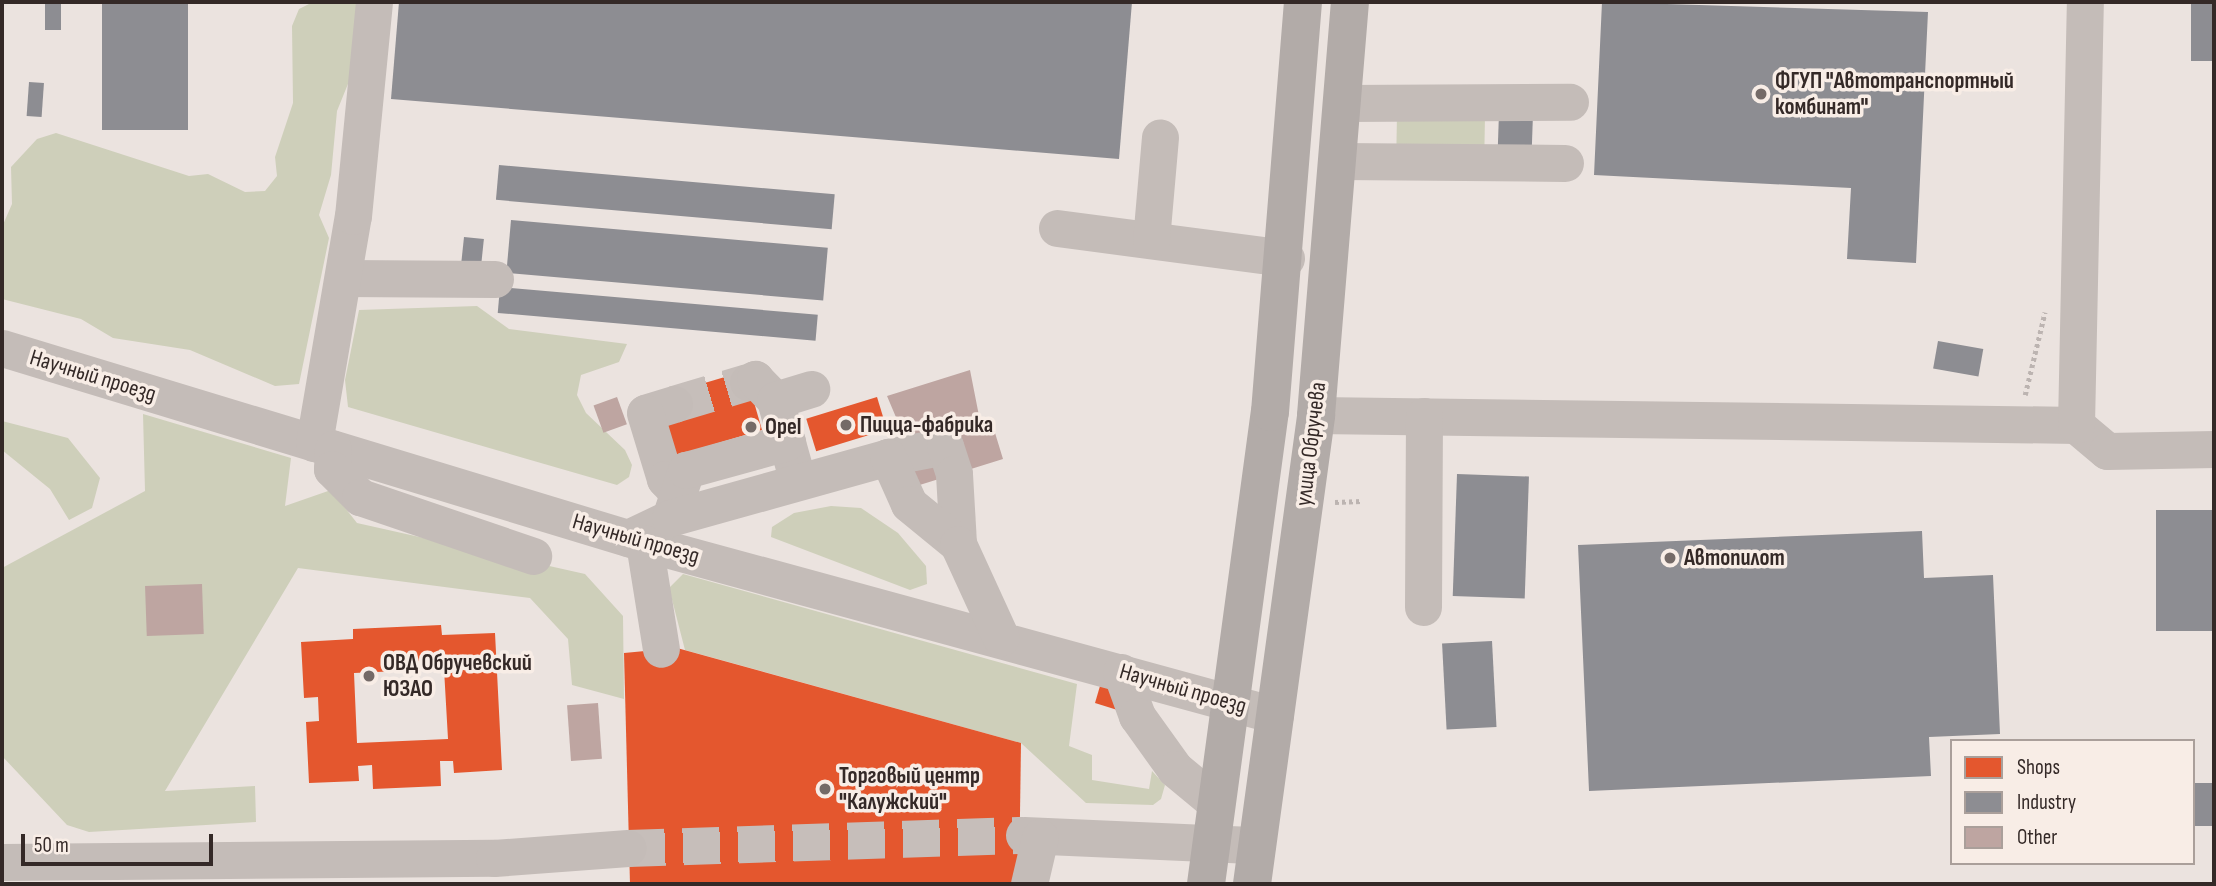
<!DOCTYPE html>
<meta charset="utf-8">
<style>
body{margin:0}
#map{position:relative;width:2216px;height:886px;overflow:hidden;background:#ebe3df;font-family:"Sofia Sans Condensed",sans-serif}
div>[style]{position:absolute}
.green>*{inset:0;background:#cecfba;transform-origin:0 0}
.shops>*{inset:0;background:#e4572e;transform-origin:0 0}
.industry>*{inset:0;background:#8d8d92;transform-origin:0 0}
.building>*{inset:0;background:#bea5a1;transform-origin:0 0}
.minor-tunnel>*{height:37px;margin-top:-18.5px;transform-origin:0;background:repeating-linear-gradient(90deg,#c6beba 0 37px,transparent 0 55px)}
.path>*{height:4.5px;margin-top:-2.25px;transform-origin:0;background:repeating-linear-gradient(90deg,#bcb4b1 0 3.5px,transparent 0 7px)}
.minor>*{height:37px;margin:-18.5px;padding:0 18.5px;transform-origin:18.5px;border-radius:18.5px;background:#c4bcb8}
.major>*{height:38px;margin:-19px;padding:0 19px;transform-origin:19px;border-radius:19px;background:#b2aba8}
.dots>*{width:19px;height:19px;translate:-50% -50%;box-sizing:border-box;border:4px solid #f8ede6;border-radius:50%}
span{translate:-50% -50%;white-space:nowrap;text-align:center;line-height:1.15;-webkit-text-stroke:7px #f8ede6;paint-order:stroke}
.poi-label{font-size:23px;color:#342927;font-weight:700}
.left{translate:0 -50%;text-align:left}
.street-label{font-size:23px;color:#342927}
.frame{position:absolute;inset:0;border:4px solid #342927;pointer-events:none}
.legend{position:absolute;left:1950px;top:739px;width:245px;height:126px;box-sizing:border-box;background:#f8ede6;border:2px solid #aa9f9a;margin:0;padding:9px 12px;list-style:none;font-size:21px;color:#342927}
.legend li{display:flex;align-items:center;gap:14px;height:35px}
.legend b{width:35px;border:2px solid #aa9f9a}
.scale{position:absolute;left:21px;top:834px;width:192px;height:32px;box-sizing:border-box;border:4px solid #342927;border-top:0;padding-left:9px;font-size:21px;line-height:24px;white-space:nowrap;color:#342927;-webkit-text-stroke:5px #f8ede6;paint-order:stroke}
</style>
<div id="map">
<div class="green">
<div style="clip-path:polygon(313px 2px,357px 2px,352px 74px,337px 111px,331px 175px,319px 215px,329px 238px,299px 384px,275px 386px,190px 350px,113px 338px,81px 319px,2px 299px,2px 227px,12px 204px,11px 167px,37px 139px,56px 133px,189px 176px,208px 174px,245px 192px,265px 191px,277px 176px,275px 157px,293px 103px,292px 26px,299px 9px)"></div>
<div style="left:1397px;top:114px;width:88px;height:35px;rotate:1deg"></div>
<div style="clip-path:polygon(477px 306px,509px 329px,627px 344px,619px 362px,581px 375px,577px 395px,586px 413px,625px 450px,632px 465px,629px 477px,617px 485px,348px 407px,345px 380px,359px 310px)"></div>
<div style="clip-path:polygon(143px 414px,291px 458px,285px 506px,331px 490px,357px 523px,585px 574px,623px 616px,624px 699px,572px 685px,568px 639px,530px 598px,298px 568px,165px 791px,255px 786px,256px 822px,89px 832px,67px 825px,2px 756px,2px 568px,145px 491px)"></div>
<div style="clip-path:polygon(2px 421px,68px 438px,100px 478px,92px 508px,69px 520px,50px 489px,2px 450px)"></div>
<div style="clip-path:polygon(831px 506px,861px 508px,898px 533px,926px 566px,927px 584px,910px 590px,771px 537px,772px 527px,794px 513px)"></div>
<div style="clip-path:polygon(683px 574px,1077px 684px,1069px 746px,1092px 755px,1092px 780px,1149px 789px,1152px 771px,1165px 785px,1161px 799px,1153px 805px,1086px 803px,1021px 743px,685px 650px,669px 588px)"></div>
</div>
<div class="shops">
<div style="clip-path:polygon(745px 371px,762px 430px,668px 458px,656px 418px,671px 393px)"></div>
<div style="left:877px;top:397px;width:34px;height:74px;rotate:73deg"></div>
<div style="clip-path:polygon(evenodd,441px 625px,442px 635px,495px 633px,502px 770px,454px 773px,453px 761px,440px 761px,441px 786px,373px 789px,372px 765px,358px 766px,359px 781px,309px 783px,306px 722px,319px 721px,318px 697px,304px 698px,301px 642px,353px 639px,353px 629px,441px 625px,444px 669px,448px 739px,357px 743px,354px 673px,444px 669px)"></div>
<div style="clip-path:polygon(677px 648px,1021px 743px,1019px 884px,630px 884px,624px 653px)"></div>
<div style="clip-path:polygon(1100px 686px,1146px 699px,1159px 723px,1095px 703px)"></div>
</div>
<div class="industry">
<div style="left:45px;top:2px;width:16px;height:28px"></div>
<div style="left:102px;top:2px;width:86px;height:128px"></div>
<div style="clip-path:polygon(399px 2px,1132px 2px,1119px 159px,391px 99px)"></div>
<div style="clip-path:polygon(1602px 2px,1928px 12px,1916px 263px,1847px 259px,1851px 188px,1594px 175px)"></div>
<div style="left:2191px;top:2px;width:23px;height:59px"></div>
<div style="left:29px;top:82px;width:15px;height:34px;rotate:4deg"></div>
<div style="left:1499px;top:113px;width:34px;height:41px;rotate:2deg"></div>
<div style="left:499px;top:165px;width:337px;height:35px;rotate:5deg"></div>
<div style="left:511px;top:220px;width:318px;height:53px;rotate:5deg"></div>
<div style="left:464px;top:237px;width:20px;height:30px;rotate:6deg"></div>
<div style="left:500px;top:287px;width:319px;height:26px;rotate:5deg"></div>
<div style="left:1938px;top:341px;width:46px;height:28px;rotate:10deg"></div>
<div style="left:1457px;top:474px;width:72px;height:122px;rotate:2deg"></div>
<div style="left:2214px;top:510px;width:121px;height:58px;rotate:90deg"></div>
<div style="clip-path:polygon(1922px 531px,1924px 578px,1993px 575px,2000px 734px,1929px 737px,1931px 776px,1589px 791px,1578px 545px)"></div>
<div style="left:1492px;top:641px;width:86px;height:50px;rotate:87deg"></div>
<div style="left:2214px;top:783px;width:43px;height:21px;rotate:90deg"></div>
</div>
<div class="building">
<div style="clip-path:polygon(970px 370px,981px 426px,992px 423px,1003px 459px,910px 488px,909px 448px,887px 396px)"></div>
<div style="left:617px;top:397px;width:29px;height:25px;rotate:70deg"></div>
<div style="left:202px;top:584px;width:50px;height:57px;rotate:88deg"></div>
<div style="left:598px;top:703px;width:56px;height:31px;rotate:86deg"></div>
</div>
<div class="minor-tunnel">
<div style="left:674px;top:404px;width:77px;rotate:-16.6deg"></div>
<div style="left:628px;top:848px;width:396px;rotate:-1.9deg"></div>
</div>
<div class="path">
<div style="left:2025px;top:395px;width:85px;rotate:-76.5deg"></div>
<div style="left:1335px;top:502px;width:27px;rotate:-2deg"></div>
</div>
<div class="minor">
<div style="left:1345px;top:103px;width:225px;rotate:-0.3deg"></div>
<div style="left:1340px;top:161px;width:225px;rotate:0.5deg"></div>
<div style="left:1057px;top:228px;width:231px;rotate:7.5deg"></div>
<div style="left:1151px;top:240px;width:103px;rotate:-85deg"></div>
<div style="left:344px;top:278px;width:151px;rotate:0.4deg"></div>
<div style="left:2px;top:348px;width:671px;rotate:16.9deg"></div>
<div style="left:644px;top:543px;width:654px;rotate:15.25deg"></div>
<div style="left:748px;top:382px;width:8px;rotate:-23deg"></div>
<div style="left:755px;top:379px;width:29px;rotate:46deg"></div>
<div style="left:674px;top:404px;width:30px;rotate:163deg"></div>
<div style="left:645px;top:413px;width:69px;rotate:73.1deg"></div>
<div style="left:665px;top:479px;width:19px;rotate:47deg"></div>
<div style="left:1316px;top:415px;width:760px;rotate:0.75deg"></div>
<div style="left:2076px;top:425px;width:40px;rotate:40deg"></div>
<div style="left:2107px;top:451px;width:107px;rotate:-1.1deg"></div>
<div style="left:2076px;top:425px;width:423px;rotate:-88.8deg"></div>
<div style="left:314px;top:443px;width:230px;rotate:-80.3deg"></div>
<div style="left:353px;top:216px;width:215px;rotate:-84.4deg"></div>
<div style="left:333px;top:449px;width:20px;rotate:93deg"></div>
<div style="left:332px;top:469px;width:40px;rotate:45deg"></div>
<div style="left:360px;top:497px;width:183px;rotate:18.8deg"></div>
<div style="left:888px;top:457px;width:58px;rotate:-10.9deg"></div>
<div style="left:945px;top:446px;width:29px;rotate:72deg"></div>
<div style="left:954px;top:474px;width:70px;rotate:86.7deg"></div>
<div style="left:793px;top:464px;width:66px;rotate:-105.7deg"></div>
<div style="left:775px;top:400px;width:38px;rotate:-17deg"></div>
<div style="left:670px;top:518px;width:51px;rotate:-71.6deg"></div>
<div style="left:686px;top:470px;width:105px;rotate:-15.5deg"></div>
<div style="left:628px;top:538px;width:47px;rotate:-25.5deg"></div>
<div style="left:670px;top:518px;width:226px;rotate:-15.6deg"></div>
<div style="left:888px;top:457px;width:51px;rotate:65.9deg"></div>
<div style="left:909px;top:504px;width:63px;rotate:39.2deg"></div>
<div style="left:958px;top:544px;width:103px;rotate:65.4deg"></div>
<div style="left:644px;top:543px;width:107px;rotate:80.9deg"></div>
<div style="left:1423px;top:607px;width:191px;rotate:-89.7deg"></div>
<div style="left:1121px;top:672px;width:47px;rotate:70deg"></div>
<div style="left:1137px;top:716px;width:65px;rotate:54.4deg"></div>
<div style="left:1175px;top:769px;width:53px;rotate:39.7deg"></div>
<div style="left:1024px;top:835px;width:233px;rotate:2.5deg"></div>
<div style="left:2px;top:862px;width:492px;rotate:-0.5deg"></div>
<div style="left:494px;top:858px;width:134px;rotate:-4.3deg"></div>
<div style="left:1029px;top:884px;width:48px;rotate:-76.8deg"></div>
</div>
<div class="major">
<div style="left:1206px;top:884px;width:476px;rotate:-82.3deg"></div>
<div style="left:1270px;top:412px;width:411px;rotate:-85.4deg"></div>
<div style="left:1252px;top:884px;width:473px;rotate:-82.2deg"></div>
<div style="left:1316px;top:415px;width:414px;rotate:-85.3deg"></div>
</div>
<div class="dots">
<div style="left:1761px;top:94px;background:#746a67"></div>
<div style="left:846px;top:425px;background:#746a67"></div>
<div style="left:751px;top:427px;background:#746a67"></div>
<div style="left:1670px;top:558px;background:#746a67"></div>
<div style="left:369px;top:676px;background:#746a67"></div>
<div style="left:825px;top:789px;background:#746a67"></div>
</div>
<div class="poi-label">
<span class="left" style="left:1775px;top:94px">ФГУП "Автотранспортный<br>комбинат"</span>
<span class="left" style="left:860px;top:425px">Пицца-фабрика</span>
<span class="left" style="left:765px;top:427px">Opel</span>
<span class="left" style="left:1684px;top:558px">Автопилот</span>
<span class="left" style="left:383px;top:676px">ОВД Обручевский<br>ЮЗАО</span>
<span class="left" style="left:839px;top:789px">Торговый центр<br>"Калужский"</span>
</div>
<div class="street-label">
<span style="left:93px;top:376px;rotate:17deg">Научный проезд</span>
<span style="left:1311px;top:444px;rotate:-83deg">улица Обручева</span>
<span style="left:636px;top:539px;rotate:16deg">Научный проезд</span>
<span style="left:1183px;top:689px;rotate:16deg">Научный проезд</span>
</div>
<div class="frame"></div>
<ul class="legend">
<li><b style="height:19px;background:#e4572e"></b>Shops</li>
<li><b style="height:19px;background:#8d8d92"></b>Industry</li>
<li><b style="height:19px;background:#bea5a1"></b>Other</li>
</ul>
<div class="scale">50 m</div>
</div>
